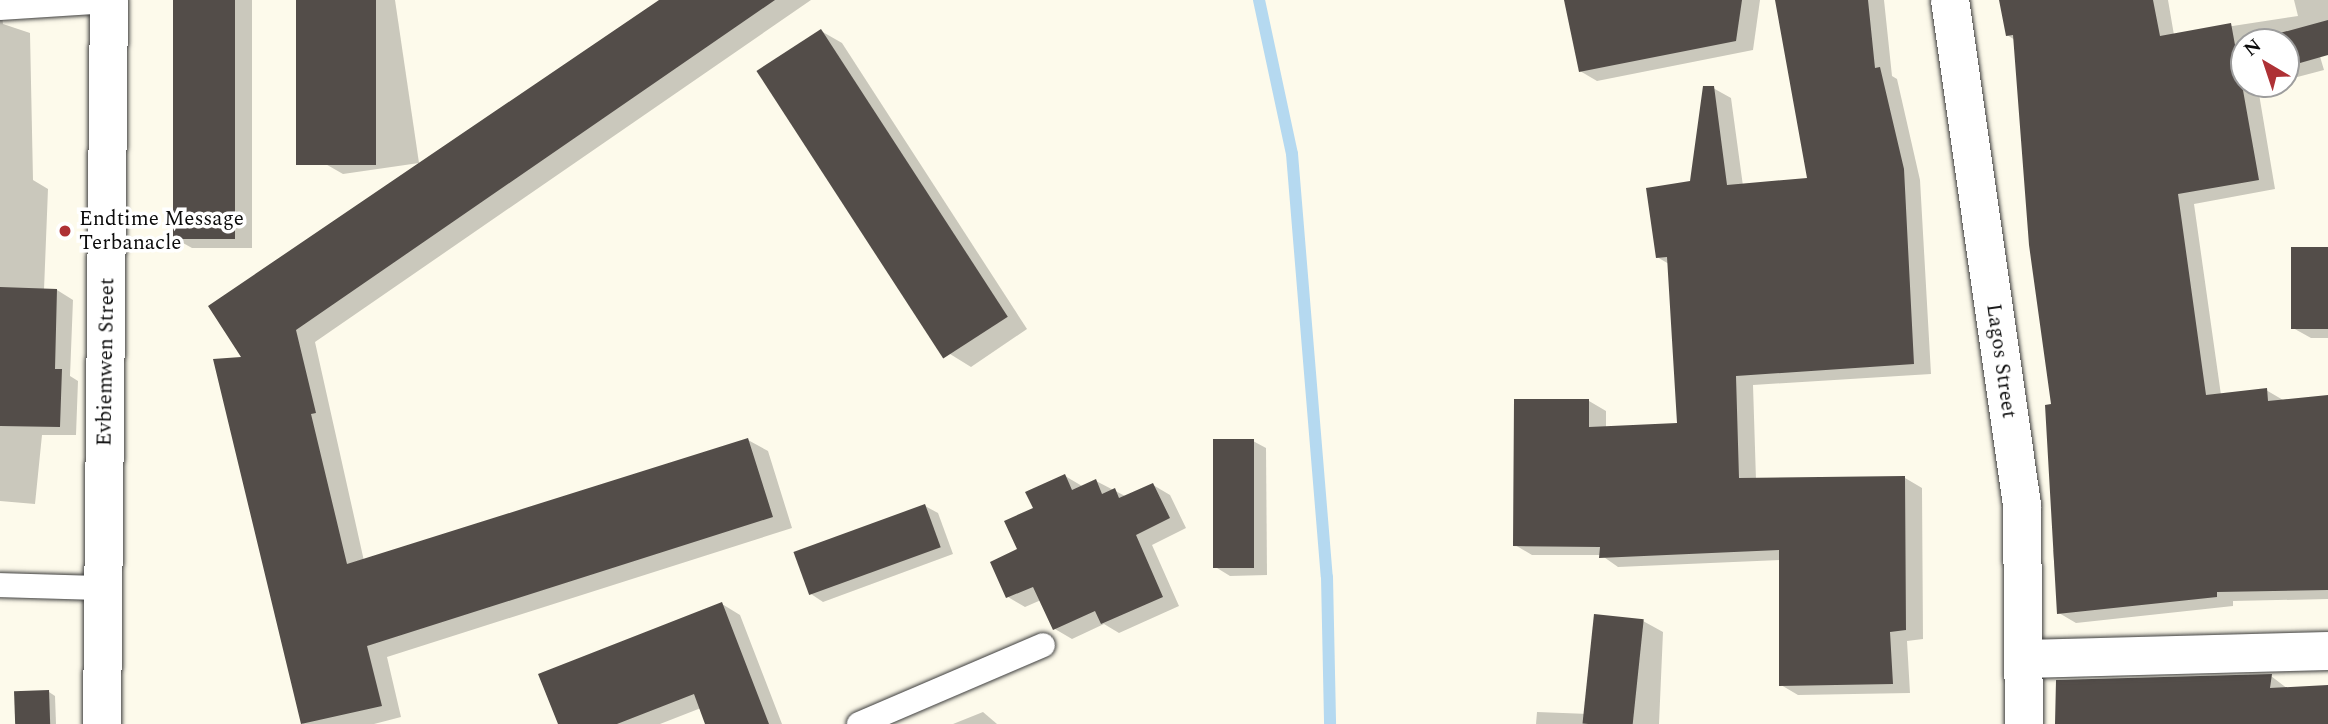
<!DOCTYPE html>
<style>
body{margin:0}
#map{position:relative;width:2328px;height:724px;overflow:hidden;background:#fdfaeb;font-family:Spectral,serif}
div>[style]{position:absolute}
.shadow>*{inset:0;background:#0003}
.stream>*{height:12px;margin:-6px;padding:0 6px;transform-origin:6px;border-radius:6px;background:#b5d9f0}
.building>*{inset:0;background:#534d49;transform-origin:0 0}
.roads{filter:drop-shadow(0 0 2px #3e3e3e) drop-shadow(0 0 2px #3e3e3e)}
.service>*{height:24px;margin:-12px;padding:0 12px;transform-origin:12px;border-radius:12px;background:#fff}
.minor>*{height:38px;margin:-19px;padding:0 19px;transform-origin:19px;border-radius:19px;background:#fff}
.dots>*{width:19px;height:19px;translate:-50% -50%;box-sizing:border-box;border:4px solid #fff;border-radius:50%}
span{translate:-50% -50%;white-space:nowrap;text-align:center;line-height:1.15;-webkit-text-stroke:7px #fff;paint-order:stroke}
.poi-label{font-size:21px;color:#0b0b0b}
.left{translate:0 -50%;text-align:left}
.street-label{font-size:21px;color:#0b0b0b}
.north{position:absolute;left:2230px;top:28px;width:70px;height:70px;box-sizing:border-box;background:#fff;border:2px solid #9d9d9d;border-radius:50%;rotate:321deg;font-size:19px;font-weight:700;line-height:28px;text-align:center;color:#0b0b0b}
.north::after{content:'';display:block;margin:auto;width:24px;height:32px;background:#ae3135;clip-path:polygon(50% 0,100% 100%,50% 72%,0 100%)}
</style>
<div id="map">
<div class="shadow">
<div style="clip-path:polygon(0 0,3px 24px,30px 33px,33px 180px,48px 189px,44px 290px,57px 290px,73px 300px,70px 376px,78px 381px,76px 435px,42px 435px,35px 504px,0 501px)"></div>
<div style="clip-path:polygon(175px 0,252px 0,252px 248px,192px 248px,174px 238px)"></div>
<div style="clip-path:polygon(298px 0,395px 0,419px 163px,343px 174px,322px 162px)"></div>
<div style="clip-path:polygon(661px 0,811px 0,315px 342px,364px 561px,748px 440px,768px 451px,792px 528px,387px 657px,401px 717px,374px 724px,303px 724px,215px 361px,245px 358px)"></div>
<div style="clip-path:polygon(1565px 0,1760px 0,1753px 50px,1597px 81px,1580px 71px)"></div>
<div style="clip-path:polygon(1776px 0,1884px 0,1892px 76px,1897px 79px,1920px 180px,1931px 374px,1753px 385px,1756px 480px,1905px 478px,1922px 488px,1923px 639px,1907px 641px,1910px 693px,1798px 695px,1781px 685px,1780px 560px,1618px 567px,1601px 555px,1532px 555px,1515px 545px,1589px 401px,1606px 411px,1606px 428px,1679px 425px,1669px 264px,1657px 257px,1692px 183px,1713px 88px,1731px 98px,1743px 186px,1809px 180px)"></div>
<div style="clip-path:polygon(2001px 0,2168px 0,2174px 35px,2298px 16px,2294px 0,2328px 0,2328px 40px,2316px 43px,2324px 70px,2286px 80px,2286px 42px,2244px 42px,2244px 84px,2273px 84px,2258px 88px,2275px 189px,2194px 204px,2221px 395px,2266px 390px,2283px 400px,2328px 397px,2328px 599px,2233px 601px,2233px 606px,2076px 623px,2059px 613px,2053px 550px,2057px 550px,2053px 406px,2015px 40px,2007px 35px)"></div>
<div style="clip-path:polygon(821px 31px,842px 43px,1027px 329px,971px 367px,950px 354px)"></div>
<div style="clip-path:polygon(2328px 248px,2328px 338px,2311px 338px,2293px 328px)"></div>
<div style="clip-path:polygon(1253px 441px,1266px 448px,1267px 575px,1230px 576px,1217px 568px)"></div>
<div style="clip-path:polygon(1065px 476px,1082px 486px,1096px 481px,1127px 497px,1153px 485px,1170px 495px,1186px 528px,1152px 545px,1179px 606px,1119px 633px,1104px 624px,1072px 639px,1055px 629px,1041px 600px,1025px 607px,1008px 597px,1035px 508px)"></div>
<div style="clip-path:polygon(925px 506px,938px 513px,953px 554px,823px 602px,811px 594px)"></div>
<div style="clip-path:polygon(722px 604px,740px 615px,782px 724px,707px 724px,701px 708px,660px 724px,560px 724px)"></div>
<div style="clip-path:polygon(1643px 621px,1663px 632px,1659px 724px,1536px 724px,1537px 712px,1589px 714px)"></div>
<div style="clip-path:polygon(2271px 676px,2288px 689px,2328px 686px,2328px 724px,2057px 724px)"></div>
<div style="clip-path:polygon(49px 692px,55px 696px,56px 724px,16px 724px)"></div>
<div style="clip-path:polygon(983px 712px,997px 724px,953px 724px)"></div>
</div>
<div class="stream">
<div style="left:1259px;top:0;width:157px;rotate:77.9deg"></div>
<div style="left:1292px;top:154px;width:424px;rotate:85.3deg"></div>
<div style="left:1327px;top:577px;width:147px;rotate:88.8deg"></div>
</div>
<div class="building">
<div style="left:173px;top:0;width:62px;height:239px"></div>
<div style="left:296px;top:0;width:80px;height:165px"></div>
<div style="clip-path:polygon(659px 0,775px 0,296px 330px,316px 413px,311px 414px,347px 564px,748px 438px,773px 517px,367px 646px,382px 706px,301px 724px,213px 359px,241px 357px,208px 306px)"></div>
<div style="clip-path:polygon(1564px 0,1742px 0,1736px 41px,1579px 72px)"></div>
<div style="clip-path:polygon(1775px 0,1868px 0,1875px 68px,1880px 67px,1904px 169px,1914px 364px,1736px 376px,1739px 478px,1905px 476px,1906px 630px,1890px 632px,1893px 684px,1779px 686px,1779px 550px,1599px 558px,1600px 547px,1513px 546px,1514px 399px,1589px 399px,1589px 427px,1677px 423px,1667px 257px,1656px 258px,1646px 188px,1690px 181px,1703px 86px,1714px 86px,1727px 185px,1807px 178px)"></div>
<div style="clip-path:polygon(1999px 0,2153px 0,2160px 36px,2231px 23px,2235px 45px,2244px 43px,2241px 79px,2259px 180px,2178px 194px,2206px 395px,2267px 388px,2268px 401px,2328px 395px,2328px 590px,2217px 592px,2217px 597px,2057px 614px,2045px 405px,2051px 404px,2029px 245px,2013px 35px,2006px 36px)"></div>
<div style="clip-path:polygon(2328px 20px,2328px 55px,2286px 67px,2286px 42px,2247px 42px)"></div>
<div style="left:821px;top:29px;width:343px;height:77px;rotate:57deg"></div>
<div style="left:2291px;top:247px;width:37px;height:82px"></div>
<div style="clip-path:polygon(0 287px,57px 289px,55px 369px,62px 369px,60px 427px,0 426px)"></div>
<div style="left:1254px;top:439px;width:129px;height:41px;rotate:90deg"></div>
<div style="clip-path:polygon(1065px 474px,1072px 490px,1096px 479px,1102px 494px,1115px 488px,1119px 498px,1153px 483px,1170px 518px,1136px 535px,1163px 597px,1101px 624px,1095px 611px,1053px 630px,1033px 587px,1006px 598px,990px 562px,1017px 549px,1004px 521px,1033px 508px,1025px 492px)"></div>
<div style="left:925px;top:504px;width:46px;height:140px;rotate:70deg"></div>
<div style="clip-path:polygon(722px 602px,769px 724px,705px 724px,694px 694px,617px 724px,558px 724px,538px 674px)"></div>
<div style="left:1594px;top:614px;width:50px;height:110px;rotate:6deg"></div>
<div style="clip-path:polygon(2272px 674px,2270px 688px,2328px 685px,2328px 724px,2055px 724px,2056px 680px)"></div>
<div style="left:49px;top:690px;width:34px;height:35px;rotate:88deg"></div>
</div>
<div class="roads">
<div class="service">
<div style="left:0;top:8px;width:109px;rotate:-3.7deg"></div>
<div style="left:0;top:585px;width:104px;rotate:1.7deg"></div>
<div style="left:859px;top:724px;width:200px;rotate:-23.2deg"></div>
</div>
<div class="minor">
<div style="left:1950px;top:0;width:510px;rotate:81.89deg"></div>
<div style="left:2022px;top:505px;width:219px;rotate:89.5deg"></div>
<div style="left:2025px;top:659px;width:303px;rotate:-1.5deg"></div>
<div style="left:102px;top:724px;width:724px;rotate:-89.45deg"></div>
</div>
</div>
<div class="dots">
<div style="left:65px;top:231px;background:#ae3135"></div>
</div>
<div class="poi-label">
<span class="left" style="left:79px;top:231px">Endtime Message<br>Terbanacle</span>
</div>
<div class="street-label">
<span style="left:2001px;top:361px;rotate:82deg">Lagos Street</span>
<span style="left:106px;top:362px;rotate:-89deg">Evbiemwen Street</span>
</div>
<div class="north">N</div>
</div>
